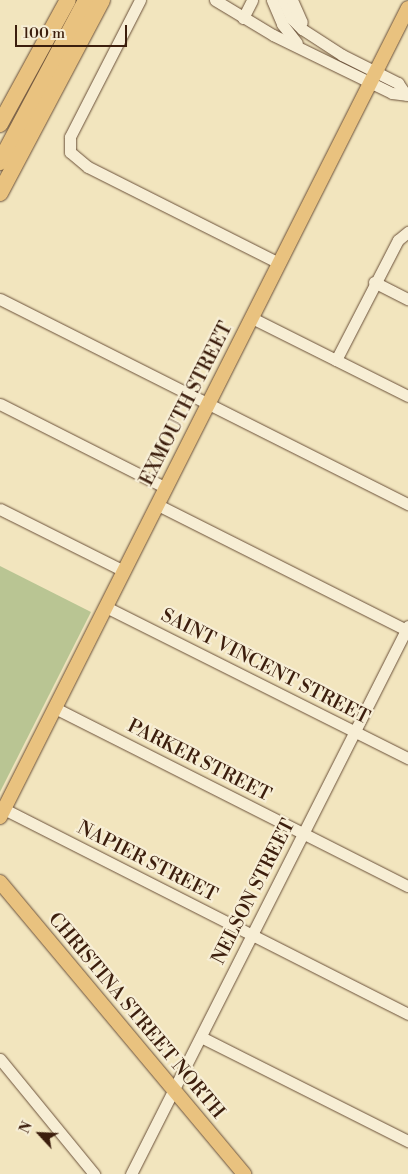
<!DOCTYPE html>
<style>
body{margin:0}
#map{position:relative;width:408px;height:1174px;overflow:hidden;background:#f2e5be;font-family:"Libre Bodoni",serif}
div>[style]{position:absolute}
.green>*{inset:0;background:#b9c593}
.roads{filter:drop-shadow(0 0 1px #6a5039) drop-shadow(0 0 1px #6a5039)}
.minor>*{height:11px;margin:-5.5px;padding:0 5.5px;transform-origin:5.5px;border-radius:5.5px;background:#f7eed5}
.major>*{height:14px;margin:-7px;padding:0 7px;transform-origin:7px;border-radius:7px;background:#e9c27f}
.highway>*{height:16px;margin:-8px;padding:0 8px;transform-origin:8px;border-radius:8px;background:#e9c27f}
span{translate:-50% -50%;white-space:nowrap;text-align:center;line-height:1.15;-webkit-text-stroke:4.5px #f7eed5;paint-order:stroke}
.street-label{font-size:19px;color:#3c1e0d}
.north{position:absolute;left:15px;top:1109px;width:50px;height:50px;-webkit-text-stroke:4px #f7eed5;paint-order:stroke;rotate:295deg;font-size:14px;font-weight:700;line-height:20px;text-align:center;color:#3c1e0d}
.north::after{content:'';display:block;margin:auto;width:18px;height:22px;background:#3c1e0d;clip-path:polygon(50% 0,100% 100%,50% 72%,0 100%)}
.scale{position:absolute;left:15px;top:25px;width:112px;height:22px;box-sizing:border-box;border:2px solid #3c1e0d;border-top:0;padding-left:6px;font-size:15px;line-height:18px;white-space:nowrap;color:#3c1e0d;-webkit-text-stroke:4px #f7eed5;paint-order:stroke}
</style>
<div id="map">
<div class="green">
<div style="clip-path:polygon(0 566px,91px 612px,0 792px)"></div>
</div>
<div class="roads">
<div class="minor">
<div style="left:140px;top:0;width:154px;rotate:117.1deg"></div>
<div style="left:70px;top:137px;width:15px;rotate:90deg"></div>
<div style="left:70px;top:152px;width:23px;rotate:40deg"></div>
<div style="left:88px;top:167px;width:214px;rotate:26.7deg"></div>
<div style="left:215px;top:0;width:68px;rotate:31.1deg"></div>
<div style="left:273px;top:35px;width:132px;rotate:26deg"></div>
<div style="left:392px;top:93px;width:16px;rotate:7deg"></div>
<div style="left:272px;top:0;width:26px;rotate:67deg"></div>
<div style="left:282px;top:24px;width:24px;rotate:52deg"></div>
<div style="left:283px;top:0;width:20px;rotate:66deg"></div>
<div style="left:291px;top:18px;width:16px;rotate:45deg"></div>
<div style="left:302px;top:29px;width:48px;rotate:33deg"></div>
<div style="left:342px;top:55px;width:63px;rotate:26.6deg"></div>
<div style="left:398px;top:83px;width:14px;rotate:56deg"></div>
<div style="left:292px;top:0;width:24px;rotate:66deg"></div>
<div style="left:243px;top:18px;width:20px;rotate:-63deg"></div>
<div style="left:374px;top:282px;width:38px;rotate:27deg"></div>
<div style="left:0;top:299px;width:457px;rotate:26.7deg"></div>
<div style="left:252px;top:318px;width:174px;rotate:26.6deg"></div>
<div style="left:336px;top:360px;width:135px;rotate:-62.7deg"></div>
<div style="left:398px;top:240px;width:13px;rotate:-39deg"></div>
<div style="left:0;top:404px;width:186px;rotate:26.8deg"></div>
<div style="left:158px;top:505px;width:280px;rotate:26.7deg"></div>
<div style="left:0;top:509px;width:139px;rotate:26.6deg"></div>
<div style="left:106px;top:607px;width:338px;rotate:26.6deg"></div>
<div style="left:55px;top:708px;width:395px;rotate:26.8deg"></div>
<div style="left:4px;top:809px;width:453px;rotate:26.9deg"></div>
<div style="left:201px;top:1037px;width:232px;rotate:26.7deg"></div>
<div style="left:0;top:1059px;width:149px;rotate:50.7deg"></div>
<div style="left:131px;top:1174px;width:614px;rotate:-63.18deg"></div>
</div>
<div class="major">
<div style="left:0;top:817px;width:906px;rotate:-63.24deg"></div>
<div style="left:0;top:882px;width:381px;rotate:50.1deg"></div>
</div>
<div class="highway">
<div style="left:0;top:124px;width:141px;rotate:-61.3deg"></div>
<div style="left:0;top:162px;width:183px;rotate:-62deg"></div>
<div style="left:0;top:193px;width:218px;rotate:-62.1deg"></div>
</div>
</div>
<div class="street-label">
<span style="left:187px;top:404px;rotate:-63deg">EXMOUTH STREET</span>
<span style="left:265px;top:667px;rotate:27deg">SAINT VINCENT STREET</span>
<span style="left:199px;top:761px;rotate:27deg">PARKER STREET</span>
<span style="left:147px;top:862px;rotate:27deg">NAPIER STREET</span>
<span style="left:254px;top:892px;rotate:-63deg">NELSON STREET</span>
<span style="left:136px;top:1016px;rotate:50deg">CHRISTINA STREET NORTH</span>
</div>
<div class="north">N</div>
<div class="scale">100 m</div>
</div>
